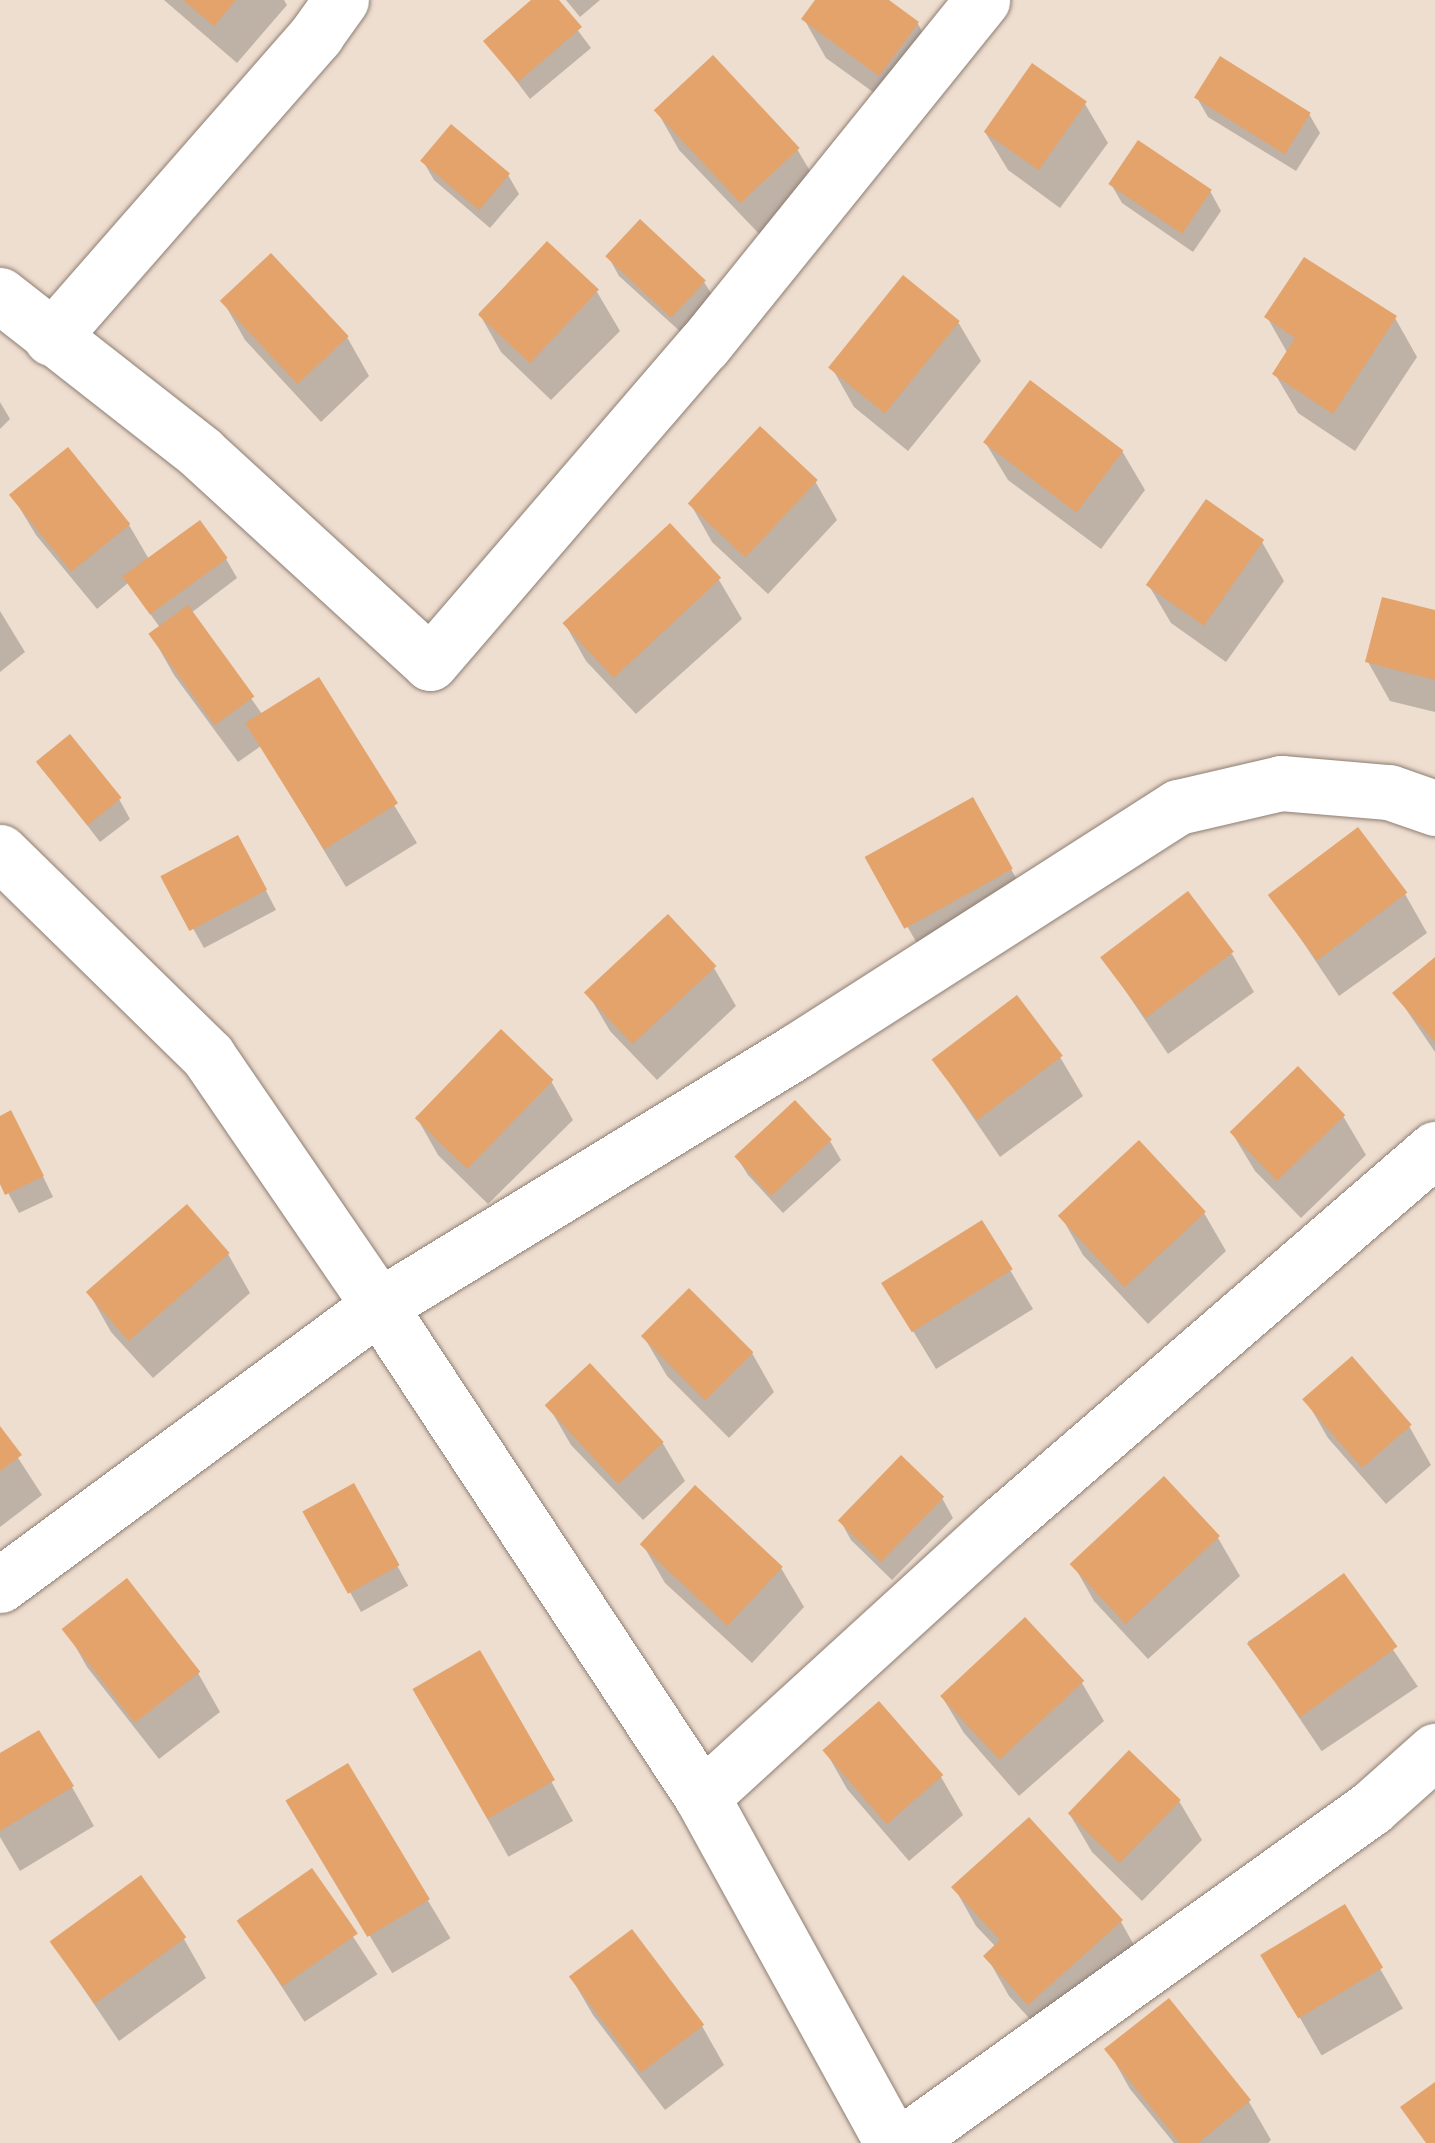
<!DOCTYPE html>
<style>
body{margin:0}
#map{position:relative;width:1435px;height:2143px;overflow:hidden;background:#eeded0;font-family:Lato,sans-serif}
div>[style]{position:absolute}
.shadow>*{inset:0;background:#0003;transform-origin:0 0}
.building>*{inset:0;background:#e4a36b;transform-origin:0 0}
.roads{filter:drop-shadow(0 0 2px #8d7e72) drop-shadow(0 0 2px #8d7e72)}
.minor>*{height:55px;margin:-27.5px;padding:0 27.5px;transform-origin:27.5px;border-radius:27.5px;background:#fff}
span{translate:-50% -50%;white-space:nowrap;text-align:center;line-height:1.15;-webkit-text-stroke:8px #fcebde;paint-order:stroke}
</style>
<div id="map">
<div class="shadow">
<div style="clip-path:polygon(164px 0,284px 0,287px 5px,237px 63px)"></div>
<div style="clip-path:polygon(535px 0,555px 0,591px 48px,530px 99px,486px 41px)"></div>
<div style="clip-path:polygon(566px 0,600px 0,580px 17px)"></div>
<div style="clip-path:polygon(818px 0,885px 0,918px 24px,940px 63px,902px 113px,826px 58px,804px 19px)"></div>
<div style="clip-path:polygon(1197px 98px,1309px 114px,1320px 133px,1296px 171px,1208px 117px)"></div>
<div style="clip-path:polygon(1085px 104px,1108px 143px,1060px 208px,1008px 170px,985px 132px)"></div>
<div style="clip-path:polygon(657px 111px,797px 149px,820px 188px,764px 239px,679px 150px)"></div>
<div style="clip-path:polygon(423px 161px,508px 175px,519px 194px,490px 228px,434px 180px)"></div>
<div style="clip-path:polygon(1111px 184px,1210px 191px,1221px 211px,1193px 252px,1122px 203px)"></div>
<div style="clip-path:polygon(547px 244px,597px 292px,620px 331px,551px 400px,501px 352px,479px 313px)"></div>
<div style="clip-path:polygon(608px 256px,704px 282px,716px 301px,684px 335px,619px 276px)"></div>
<div style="clip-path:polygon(223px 301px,347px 337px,369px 376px,321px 422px,245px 340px)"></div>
<div style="clip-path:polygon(1267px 317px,1395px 318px,1417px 357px,1355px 451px,1298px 413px,1275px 374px,1288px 354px)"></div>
<div style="clip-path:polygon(958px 322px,981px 361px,908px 451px,854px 407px,832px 368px)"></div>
<div style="clip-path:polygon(0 402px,10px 419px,0 429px)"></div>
<div style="clip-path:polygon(985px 442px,1122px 451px,1145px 490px,1101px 549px,1008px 480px)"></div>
<div style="clip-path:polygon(815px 481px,837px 520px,768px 594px,712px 542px,690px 503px)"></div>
<div style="clip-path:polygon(13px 497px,129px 525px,150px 561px,226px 559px,237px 578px,191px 613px,262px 714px,394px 805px,417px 843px,346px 887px,261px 746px,238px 762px,174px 675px,152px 636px,161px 629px,128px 583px,97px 609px,36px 535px)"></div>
<div style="clip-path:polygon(670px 526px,719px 580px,742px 619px,636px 714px,586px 661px,564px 622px)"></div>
<div style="clip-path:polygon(1262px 542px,1284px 581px,1226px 662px,1171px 623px,1148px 584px)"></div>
<div style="clip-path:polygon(0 611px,25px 652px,0 672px)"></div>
<div style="clip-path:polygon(1435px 613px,1435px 712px,1390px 701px,1368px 662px)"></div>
<div style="clip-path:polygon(39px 762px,119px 799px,130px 819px,100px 842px)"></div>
<div style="clip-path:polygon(994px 839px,1033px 908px,930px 966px,868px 858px)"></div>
<div style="clip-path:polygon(249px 858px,276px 910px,204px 948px,165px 878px)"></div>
<div style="clip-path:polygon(1270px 893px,1405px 894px,1427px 933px,1339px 996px)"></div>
<div style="clip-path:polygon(1232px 954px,1254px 992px,1168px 1054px,1102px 956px)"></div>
<div style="clip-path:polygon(1435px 961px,1435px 1052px,1395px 993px)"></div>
<div style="clip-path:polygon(714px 968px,736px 1006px,657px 1080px,610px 1031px,587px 992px)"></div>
<div style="clip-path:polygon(1060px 1057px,1083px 1096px,1000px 1157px,934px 1060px)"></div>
<div style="clip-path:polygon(551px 1081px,573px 1120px,488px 1204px,438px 1155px,416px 1116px)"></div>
<div style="clip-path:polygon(1343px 1116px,1366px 1155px,1301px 1218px,1255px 1171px,1232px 1133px)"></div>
<div style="clip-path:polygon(0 1118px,22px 1133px,53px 1197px,19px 1213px,0 1178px)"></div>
<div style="clip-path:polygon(830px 1141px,841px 1160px,783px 1213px,748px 1175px,736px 1156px)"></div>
<div style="clip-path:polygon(1204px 1213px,1226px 1251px,1148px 1324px,1083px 1255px,1061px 1216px)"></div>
<div style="clip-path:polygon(228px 1254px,250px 1293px,153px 1378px,111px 1332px,89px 1293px)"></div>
<div style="clip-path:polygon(1010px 1270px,1033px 1309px,936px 1369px,907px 1321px)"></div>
<div style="clip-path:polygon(644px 1337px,752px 1353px,774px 1392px,729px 1438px,667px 1376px)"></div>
<div style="clip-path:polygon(1306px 1400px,1409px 1426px,1431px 1465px,1386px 1504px,1328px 1438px)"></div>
<div style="clip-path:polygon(549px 1407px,662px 1442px,685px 1481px,643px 1520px,571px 1445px)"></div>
<div style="clip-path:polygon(0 1430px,42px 1495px,0 1527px)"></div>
<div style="left:353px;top:1486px;width:114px;height:54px;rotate:61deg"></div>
<div style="clip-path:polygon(942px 1498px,953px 1518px,892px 1580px,851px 1540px,840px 1520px)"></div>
<div style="clip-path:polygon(1218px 1538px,1240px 1576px,1148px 1659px,1094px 1601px,1072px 1562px)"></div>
<div style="clip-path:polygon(643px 1545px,781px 1568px,804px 1607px,752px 1663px,665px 1583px)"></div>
<div style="left:1344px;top:1577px;width:132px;height:116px;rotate:56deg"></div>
<div style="clip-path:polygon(65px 1628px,198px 1673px,220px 1712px,159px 1759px,87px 1667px)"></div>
<div style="left:480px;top:1653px;width:192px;height:74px;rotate:61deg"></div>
<div style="clip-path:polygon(1082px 1683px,1104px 1721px,1019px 1796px,964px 1733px,941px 1695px)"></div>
<div style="clip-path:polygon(825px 1750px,941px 1777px,963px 1815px,909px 1861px,847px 1789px)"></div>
<div style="clip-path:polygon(0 1756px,72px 1787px,94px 1826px,20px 1871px,0 1837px)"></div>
<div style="left:347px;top:1766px;width:201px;height:68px;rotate:59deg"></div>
<div style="clip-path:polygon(1179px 1801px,1202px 1840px,1142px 1901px,1092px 1852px,1069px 1813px)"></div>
<div style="clip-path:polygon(1029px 1821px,1121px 1922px,1143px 1961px,1051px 2042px,1009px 1996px,987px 1957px,996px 1947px,976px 1926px,954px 1887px)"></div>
<div style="left:311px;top:1872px;width:122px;height:87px;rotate:57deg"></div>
<div style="left:1345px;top:1908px;width:116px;height:94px;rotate:60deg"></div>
<div style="clip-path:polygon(184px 1939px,206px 1978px,119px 2041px,52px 1942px)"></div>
<div style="clip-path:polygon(571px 1977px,702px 2026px,724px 2065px,665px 2110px,593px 2015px)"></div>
<div style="clip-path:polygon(1168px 2002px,1249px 2102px,1271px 2140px,1268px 2143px,1174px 2143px,1130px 2089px,1108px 2050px)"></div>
</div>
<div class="building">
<div style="clip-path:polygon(183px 0,236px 0,214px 26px)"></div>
<div style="clip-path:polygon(531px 0,559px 0,582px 27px,518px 82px,483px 41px)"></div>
<div style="clip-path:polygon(815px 0,889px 0,919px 22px,879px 76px,801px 19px)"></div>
<div style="left:713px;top:55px;width:127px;height:81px;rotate:47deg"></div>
<div style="left:1220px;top:56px;width:107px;height:49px;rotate:32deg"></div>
<div style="left:1032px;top:63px;width:67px;height:84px;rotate:35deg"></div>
<div style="left:451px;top:124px;width:77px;height:48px;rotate:40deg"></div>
<div style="left:1138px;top:140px;width:89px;height:53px;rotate:34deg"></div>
<div style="left:640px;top:219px;width:90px;height:51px;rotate:43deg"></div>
<div style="left:547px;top:241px;width:71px;height:101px;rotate:43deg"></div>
<div style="left:271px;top:253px;width:114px;height:70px;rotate:47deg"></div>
<div style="clip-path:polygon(1304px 257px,1397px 316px,1333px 414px,1272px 374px,1295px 338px,1264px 317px)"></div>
<div style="left:903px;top:275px;width:73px;height:119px;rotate:39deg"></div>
<div style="left:1030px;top:380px;width:117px;height:78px;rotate:37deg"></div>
<div style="left:760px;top:426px;width:79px;height:106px;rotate:43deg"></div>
<div style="left:68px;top:447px;width:99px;height:76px;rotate:51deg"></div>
<div style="left:1206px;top:499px;width:71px;height:105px;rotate:35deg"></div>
<div style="left:200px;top:520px;width:47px;height:96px;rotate:54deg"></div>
<div style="left:670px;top:523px;width:75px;height:147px;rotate:47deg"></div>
<div style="clip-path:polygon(1382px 597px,1435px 610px,1435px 680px,1365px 662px)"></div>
<div style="left:188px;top:605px;width:113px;height:49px;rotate:54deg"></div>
<div style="left:319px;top:677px;width:149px;height:87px;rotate:58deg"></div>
<div style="left:70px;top:734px;width:82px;height:44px;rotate:51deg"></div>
<div style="left:973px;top:797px;width:82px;height:124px;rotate:61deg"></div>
<div style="left:1358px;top:827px;width:82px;height:113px;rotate:53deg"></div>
<div style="left:238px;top:835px;width:62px;height:88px;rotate:62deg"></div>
<div style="left:1188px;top:891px;width:76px;height:110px;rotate:53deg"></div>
<div style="left:668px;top:914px;width:71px;height:115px;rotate:47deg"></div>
<div style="clip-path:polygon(1435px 957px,1435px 1042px,1392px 993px)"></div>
<div style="left:1017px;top:995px;width:76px;height:107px;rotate:53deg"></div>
<div style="left:501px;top:1029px;width:73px;height:124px;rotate:44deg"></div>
<div style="left:1298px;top:1066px;width:68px;height:95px;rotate:46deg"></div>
<div style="left:795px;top:1100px;width:54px;height:83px;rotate:47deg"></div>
<div style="clip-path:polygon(11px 1110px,44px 1176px,5px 1195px,0 1184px,0 1116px)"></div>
<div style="left:1139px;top:1140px;width:98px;height:111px;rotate:47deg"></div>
<div style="left:187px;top:1204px;width:65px;height:134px;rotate:49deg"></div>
<div style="left:982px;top:1220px;width:58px;height:119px;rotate:58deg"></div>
<div style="left:689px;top:1288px;width:91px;height:68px;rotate:45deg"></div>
<div style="left:1352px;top:1356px;width:91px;height:66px;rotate:49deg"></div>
<div style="left:590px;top:1363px;width:108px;height:62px;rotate:47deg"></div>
<div style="clip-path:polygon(0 1426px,22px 1455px,0 1471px)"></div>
<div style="left:901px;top:1455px;width:60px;height:91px;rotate:44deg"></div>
<div style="left:1164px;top:1476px;width:82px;height:129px;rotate:47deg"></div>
<div style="left:354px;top:1483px;width:94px;height:59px;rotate:61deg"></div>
<div style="left:695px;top:1485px;width:120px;height:81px;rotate:43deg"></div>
<div style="left:1344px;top:1573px;width:91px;height:120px;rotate:54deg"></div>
<div style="left:127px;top:1578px;width:119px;height:83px;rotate:52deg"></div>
<div style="left:1025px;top:1617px;width:87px;height:116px;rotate:47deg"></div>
<div style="left:480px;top:1650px;width:150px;height:78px;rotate:60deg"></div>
<div style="left:879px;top:1701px;width:98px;height:75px;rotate:49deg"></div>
<div style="clip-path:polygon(39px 1730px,74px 1786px,0 1831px,0 1753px)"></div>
<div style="left:1129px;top:1750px;width:72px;height:88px;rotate:44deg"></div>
<div style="left:348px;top:1763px;width:159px;height:73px;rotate:59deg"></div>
<div style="clip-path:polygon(1029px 1817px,1123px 1920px,1028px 2005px,983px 1956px,1000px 1940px,951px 1887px)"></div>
<div style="left:312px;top:1868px;width:80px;height:92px;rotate:55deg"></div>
<div style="left:141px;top:1875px;width:77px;height:113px;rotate:54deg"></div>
<div style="left:1345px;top:1904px;width:74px;height:99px;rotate:59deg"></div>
<div style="left:632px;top:1929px;width:120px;height:79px;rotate:53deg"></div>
<div style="clip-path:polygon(1169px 1998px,1251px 2100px,1198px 2143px,1180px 2143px,1104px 2049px)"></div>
<div style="clip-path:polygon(1435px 2082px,1435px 2143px,1426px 2143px,1400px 2107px)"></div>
</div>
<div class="roads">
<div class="minor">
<div style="left:0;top:295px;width:254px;rotate:38.1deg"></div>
<div style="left:200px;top:452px;width:312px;rotate:42.5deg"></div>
<div style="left:430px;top:663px;width:420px;rotate:-49.3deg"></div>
<div style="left:704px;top:345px;width:443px;rotate:-51.1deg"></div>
<div style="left:51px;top:338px;width:403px;rotate:-48.8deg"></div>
<div style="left:316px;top:35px;width:43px;rotate:-54.5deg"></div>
<div style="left:0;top:852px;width:291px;rotate:44.4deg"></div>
<div style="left:208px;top:1056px;width:303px;rotate:55.6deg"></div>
<div style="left:379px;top:1306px;width:588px;rotate:56.66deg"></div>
<div style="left:702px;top:1797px;width:395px;rotate:61.2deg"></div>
<div style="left:0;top:1585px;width:471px;rotate:-36.4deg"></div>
<div style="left:379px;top:1306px;width:491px;rotate:-31.4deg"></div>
<div style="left:798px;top:1050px;width:451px;rotate:-32.6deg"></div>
<div style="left:1178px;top:807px;width:106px;rotate:-13.1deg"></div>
<div style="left:1281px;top:783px;width:108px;rotate:4.8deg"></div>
<div style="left:1389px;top:792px;width:49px;rotate:19.2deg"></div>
<div style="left:702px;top:1797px;width:403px;rotate:-42.4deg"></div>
<div style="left:1000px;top:1525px;width:575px;rotate:-40.84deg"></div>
<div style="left:903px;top:2143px;width:576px;rotate:-35.6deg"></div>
<div style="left:1371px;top:1808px;width:86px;rotate:-41.7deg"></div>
</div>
</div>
</div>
